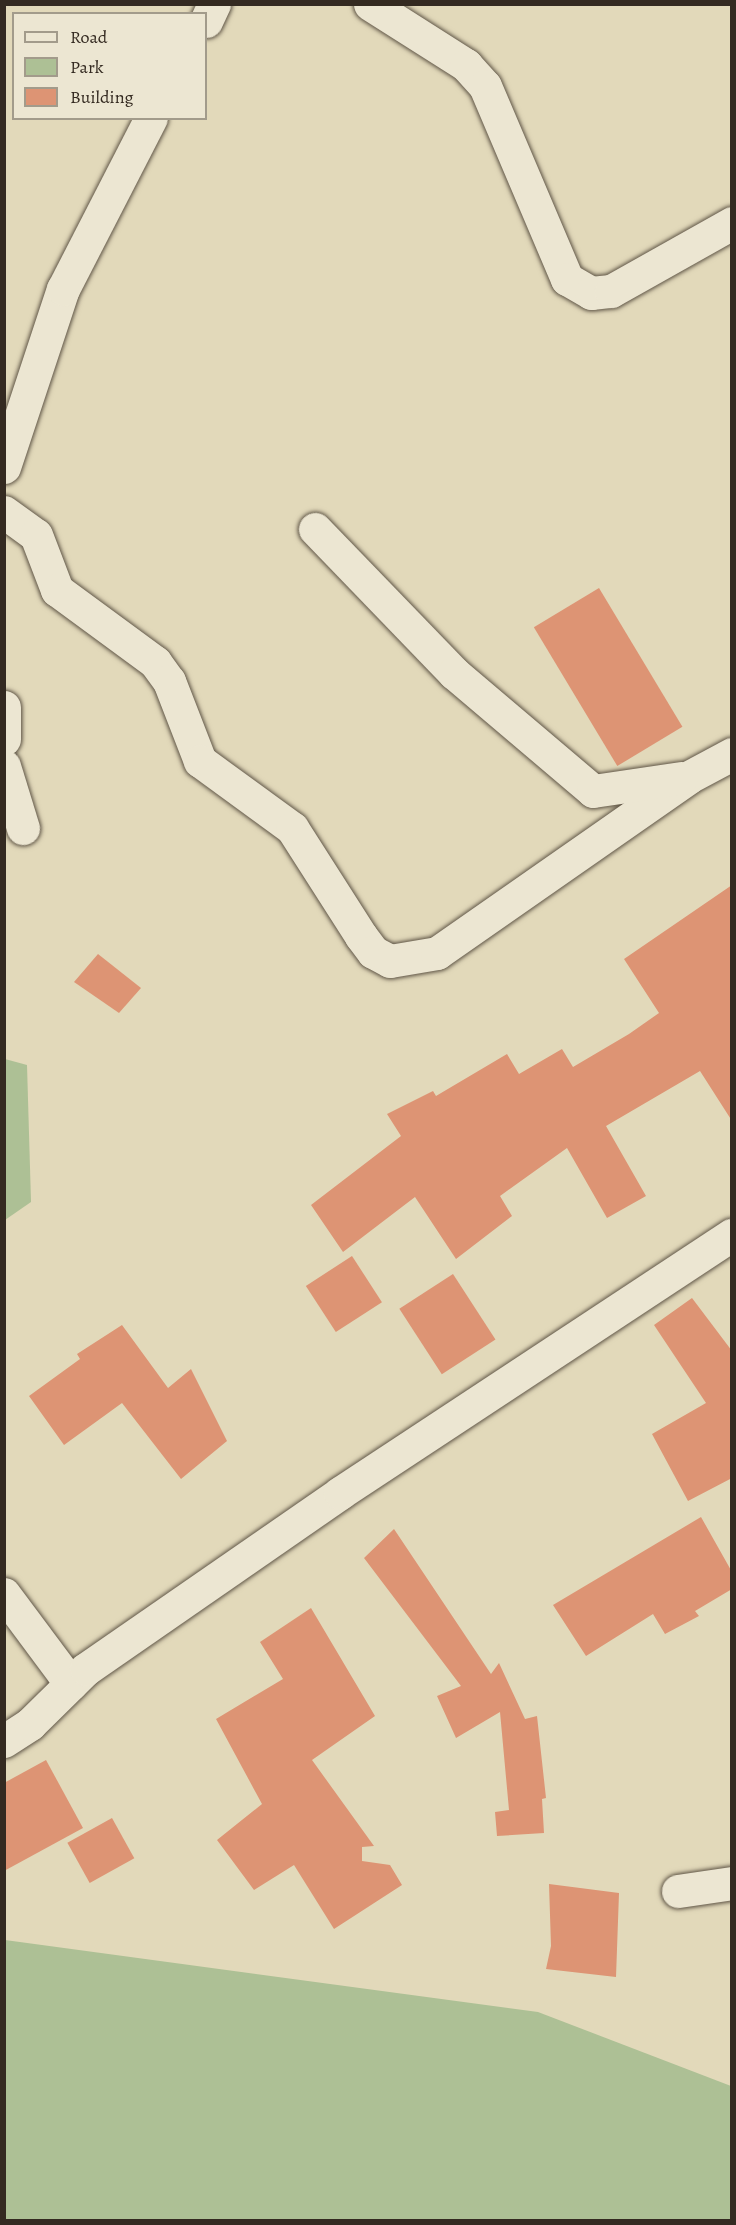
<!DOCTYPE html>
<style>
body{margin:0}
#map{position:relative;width:736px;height:2225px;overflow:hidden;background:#e2d9ba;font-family:Alegreya,serif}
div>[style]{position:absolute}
.green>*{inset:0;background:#adc095}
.building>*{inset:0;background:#dd9474;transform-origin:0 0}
.roads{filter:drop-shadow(0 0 2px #605647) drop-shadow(0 0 2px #605647)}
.minor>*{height:33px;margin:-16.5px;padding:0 16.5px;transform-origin:16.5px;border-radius:16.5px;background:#ece6d2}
span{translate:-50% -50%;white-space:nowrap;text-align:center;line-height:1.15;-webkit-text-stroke:5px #ece6d2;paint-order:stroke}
.frame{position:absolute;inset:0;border:6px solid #342a21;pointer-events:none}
.legend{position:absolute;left:12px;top:12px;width:195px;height:108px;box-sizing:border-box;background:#ece6d2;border:2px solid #a29b8b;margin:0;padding:8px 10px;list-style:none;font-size:18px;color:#342a21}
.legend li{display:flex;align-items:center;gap:12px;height:30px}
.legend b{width:30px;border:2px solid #a29b8b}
</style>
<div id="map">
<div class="green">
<div style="clip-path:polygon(5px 1059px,27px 1065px,31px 1202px,5px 1220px)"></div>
<div style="clip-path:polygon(5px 1940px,538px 2012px,731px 2086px,731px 2220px,5px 2220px)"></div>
</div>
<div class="building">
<div style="left:599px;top:588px;width:162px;height:76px;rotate:59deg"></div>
<div style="clip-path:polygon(732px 885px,732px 1121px,700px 1071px,606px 1126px,646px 1196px,607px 1218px,567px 1148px,500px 1196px,512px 1216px,456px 1259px,415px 1197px,343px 1252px,311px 1205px,401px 1136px,387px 1114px,433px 1091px,436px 1096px,507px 1054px,519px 1074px,562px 1049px,573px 1067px,629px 1034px,659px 1013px,624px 959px)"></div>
<div style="clip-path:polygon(98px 954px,141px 988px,119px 1013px,74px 982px)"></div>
<div style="left:352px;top:1256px;width:55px;height:55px;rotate:57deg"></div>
<div style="left:453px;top:1274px;width:78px;height:64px;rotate:57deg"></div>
<div style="clip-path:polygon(692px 1298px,732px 1351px,732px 1478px,688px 1501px,652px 1434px,706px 1403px,654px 1325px)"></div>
<div style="clip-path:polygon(122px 1325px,168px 1388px,191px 1369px,227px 1441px,181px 1479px,122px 1403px,64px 1445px,29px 1396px,80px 1359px,77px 1354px)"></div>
<div style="clip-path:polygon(701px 1517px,732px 1572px,732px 1589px,695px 1611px,699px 1616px,665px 1634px,653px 1614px,586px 1656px,553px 1605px)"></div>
<div style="clip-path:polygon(394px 1529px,491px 1674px,499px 1663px,525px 1719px,537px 1716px,546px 1798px,542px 1799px,544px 1833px,497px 1836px,495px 1812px,509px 1810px,500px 1712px,456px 1738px,437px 1696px,461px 1686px,364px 1558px)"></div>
<div style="clip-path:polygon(311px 1608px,375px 1716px,312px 1760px,374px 1846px,362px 1847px,362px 1861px,390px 1865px,402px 1885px,334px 1929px,294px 1865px,254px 1890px,217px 1840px,262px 1804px,216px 1719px,283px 1679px,260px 1642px)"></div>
<div style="clip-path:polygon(46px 1760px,83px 1828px,4px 1871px,4px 1783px)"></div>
<div style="left:112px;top:1818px;width:46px;height:51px;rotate:61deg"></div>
<div style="clip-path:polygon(549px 1884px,619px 1893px,616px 1977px,546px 1969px,551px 1946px)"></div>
</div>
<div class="roads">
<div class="minor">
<div style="left:370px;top:4px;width:114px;rotate:32.4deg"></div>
<div style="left:466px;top:65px;width:28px;rotate:48deg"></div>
<div style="left:485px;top:86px;width:210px;rotate:67deg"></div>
<div style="left:567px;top:279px;width:28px;rotate:30deg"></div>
<div style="left:591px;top:293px;width:20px;rotate:-6deg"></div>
<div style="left:611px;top:291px;width:139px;rotate:-29.3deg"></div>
<div style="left:206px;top:21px;width:19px;rotate:-65deg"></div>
<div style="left:4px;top:467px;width:188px;rotate:-71.7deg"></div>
<div style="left:63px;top:289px;width:192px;rotate:-62.8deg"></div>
<div style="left:4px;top:512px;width:39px;rotate:36deg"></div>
<div style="left:36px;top:535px;width:59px;rotate:69.1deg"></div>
<div style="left:57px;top:590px;width:122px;rotate:36.3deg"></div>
<div style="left:155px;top:662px;width:24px;rotate:54deg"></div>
<div style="left:169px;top:681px;width:86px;rotate:68.8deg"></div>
<div style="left:200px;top:761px;width:114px;rotate:36.1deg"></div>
<div style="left:292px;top:828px;width:128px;rotate:57.4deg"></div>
<div style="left:361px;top:936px;width:20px;rotate:53deg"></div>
<div style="left:373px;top:952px;width:19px;rotate:28deg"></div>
<div style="left:390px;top:961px;width:48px;rotate:-9.7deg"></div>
<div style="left:437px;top:953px;width:307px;rotate:-34.9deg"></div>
<div style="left:689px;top:777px;width:49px;rotate:-28.1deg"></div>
<div style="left:315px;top:529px;width:200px;rotate:46deg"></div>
<div style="left:454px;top:673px;width:182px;rotate:40.3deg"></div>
<div style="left:593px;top:791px;width:89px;rotate:-8.4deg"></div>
<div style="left:4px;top:707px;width:32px;rotate:90deg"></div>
<div style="left:4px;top:766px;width:65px;rotate:73deg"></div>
<div style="left:4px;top:1594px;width:112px;rotate:53.3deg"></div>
<div style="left:4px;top:1741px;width:31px;rotate:-33deg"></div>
<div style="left:30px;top:1724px;width:78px;rotate:-44.5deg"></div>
<div style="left:86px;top:1669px;width:309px;rotate:-34.7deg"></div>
<div style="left:340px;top:1493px;width:469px;rotate:-33.4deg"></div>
<div style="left:678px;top:1891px;width:55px;rotate:-8.4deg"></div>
</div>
</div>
<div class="frame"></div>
<ul class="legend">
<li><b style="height:8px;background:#ece6d2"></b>Road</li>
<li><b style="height:16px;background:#adc095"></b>Park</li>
<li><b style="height:16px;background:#dd9474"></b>Building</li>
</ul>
</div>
